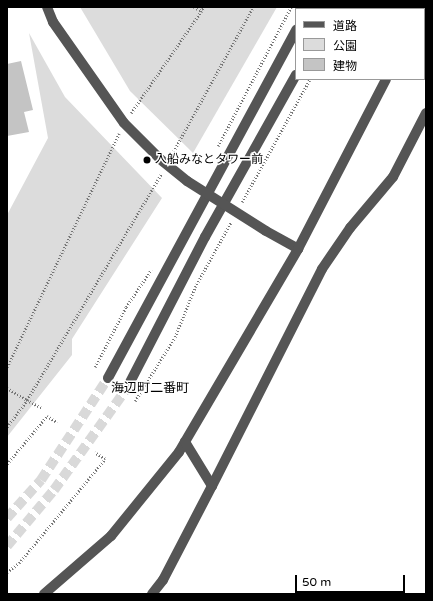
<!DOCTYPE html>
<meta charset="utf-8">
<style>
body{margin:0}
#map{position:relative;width:433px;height:601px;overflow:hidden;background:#fff;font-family:"Varela Round","Noto Sans JP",sans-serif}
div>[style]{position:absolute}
.green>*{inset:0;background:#dcdcdc}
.building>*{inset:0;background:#c4c4c4}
.minor-tunnel>*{height:10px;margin-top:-5px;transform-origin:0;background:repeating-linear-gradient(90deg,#d9d9d9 0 10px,transparent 0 15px)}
.path>*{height:2.5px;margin-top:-1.25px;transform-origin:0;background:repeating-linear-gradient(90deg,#777 0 1px,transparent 0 3px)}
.minor>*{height:10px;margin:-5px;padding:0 5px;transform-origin:5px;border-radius:5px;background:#555}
.minor-bridge>*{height:10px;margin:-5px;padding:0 5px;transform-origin:5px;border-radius:5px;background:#555}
.dots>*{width:11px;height:11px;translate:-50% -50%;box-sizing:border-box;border:2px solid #fff;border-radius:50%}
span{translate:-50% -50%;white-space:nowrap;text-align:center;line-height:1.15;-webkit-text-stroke:3px #fff;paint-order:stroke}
.poi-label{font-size:12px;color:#000}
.left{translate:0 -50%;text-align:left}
.neighbourhood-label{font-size:13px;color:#000}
.frame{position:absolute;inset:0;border:8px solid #000;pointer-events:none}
.legend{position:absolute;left:295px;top:8px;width:130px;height:72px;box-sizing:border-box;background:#fff;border:1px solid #999;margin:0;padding:5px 7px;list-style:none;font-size:12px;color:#000}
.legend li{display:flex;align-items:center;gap:8px;height:20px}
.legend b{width:20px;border:1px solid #999}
.scale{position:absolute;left:295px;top:575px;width:110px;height:18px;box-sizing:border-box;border:2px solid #000;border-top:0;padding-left:5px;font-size:12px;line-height:14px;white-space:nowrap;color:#000;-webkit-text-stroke:3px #fff;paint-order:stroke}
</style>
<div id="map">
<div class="green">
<div style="clip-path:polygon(80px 7px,277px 7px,193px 153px,130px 91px)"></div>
<div style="clip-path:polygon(29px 33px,65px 97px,162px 198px,72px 339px,72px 355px,7px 437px,7px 215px,48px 138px)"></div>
</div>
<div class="building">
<div style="clip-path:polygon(21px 61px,33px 110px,24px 112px,29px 132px,7px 136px,7px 64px)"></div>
</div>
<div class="minor-tunnel">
<div style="left:7px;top:518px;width:51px;rotate:-48.2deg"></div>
<div style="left:41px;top:480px;width:122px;rotate:-56.7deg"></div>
<div style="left:7px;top:546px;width:73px;rotate:-50deg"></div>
<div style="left:54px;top:490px;width:125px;rotate:-54.4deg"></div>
</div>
<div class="path">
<div style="left:194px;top:7px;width:9px;rotate:27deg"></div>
<div style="left:348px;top:9px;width:3px;rotate:-45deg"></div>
<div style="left:131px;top:113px;width:129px;rotate:-55.4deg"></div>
<div style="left:218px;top:146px;width:157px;rotate:-62.3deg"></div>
<div style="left:172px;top:154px;width:168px;rotate:-61.1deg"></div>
<div style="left:242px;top:202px;width:141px;rotate:-61.1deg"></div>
<div style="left:7px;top:367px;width:259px;rotate:-64.4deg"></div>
<div style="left:95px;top:367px;width:68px;rotate:-62.7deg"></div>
<div style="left:126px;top:307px;width:45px;rotate:-56deg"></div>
<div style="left:7px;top:388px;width:23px;rotate:31deg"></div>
<div style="left:27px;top:400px;width:263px;rotate:-59.3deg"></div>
<div style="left:135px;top:401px;width:75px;rotate:-58deg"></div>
<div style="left:175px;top:337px;width:54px;rotate:-68.2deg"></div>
<div style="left:195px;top:287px;width:74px;rotate:-61deg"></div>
<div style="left:7px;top:427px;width:34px;rotate:-53deg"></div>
<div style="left:27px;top:400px;width:17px;rotate:28deg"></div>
<div style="left:7px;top:464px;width:62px;rotate:-50.2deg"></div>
<div style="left:47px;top:416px;width:12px;rotate:31deg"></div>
<div style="left:7px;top:572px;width:15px;rotate:-37deg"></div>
<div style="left:19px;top:563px;width:135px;rotate:-50.4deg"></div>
<div style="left:105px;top:459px;width:12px;rotate:-149deg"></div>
</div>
<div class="minor">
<div style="left:47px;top:7px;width:16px;rotate:68deg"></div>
<div style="left:53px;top:22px;width:123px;rotate:54.9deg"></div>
<div style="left:124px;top:123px;width:51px;rotate:45deg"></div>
<div style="left:160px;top:159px;width:35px;rotate:39deg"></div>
<div style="left:307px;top:9px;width:2px;rotate:-63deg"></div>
<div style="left:331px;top:9px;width:2px;rotate:-63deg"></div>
<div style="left:424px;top:11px;width:4px;rotate:-63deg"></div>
<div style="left:266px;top:231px;width:37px;rotate:29deg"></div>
<div style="left:108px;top:378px;width:396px;rotate:-61.6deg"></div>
<div style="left:127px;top:388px;width:170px;rotate:-62.7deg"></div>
<div style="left:205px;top:237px;width:186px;rotate:-60.7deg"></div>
<div style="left:212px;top:486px;width:243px;rotate:-63.1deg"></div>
<div style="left:322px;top:269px;width:50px;rotate:-55.7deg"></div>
<div style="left:350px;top:228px;width:67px;rotate:-49.9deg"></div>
<div style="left:393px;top:177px;width:72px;rotate:-62.7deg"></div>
<div style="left:44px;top:594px;width:89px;rotate:-40.9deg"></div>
<div style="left:111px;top:536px;width:108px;rotate:-51deg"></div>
<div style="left:179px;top:452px;width:235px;rotate:-59.6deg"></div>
<div style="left:298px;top:249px;width:191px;rotate:-62.6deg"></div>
<div style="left:152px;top:594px;width:18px;rotate:-52deg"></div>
<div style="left:163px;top:580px;width:106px;rotate:-62.5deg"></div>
<div style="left:212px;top:486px;width:52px;rotate:-121.5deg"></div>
</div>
<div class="minor-bridge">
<div style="left:187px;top:181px;width:93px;rotate:32.3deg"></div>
</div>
<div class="dots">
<div style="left:147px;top:160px;background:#000"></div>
</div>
<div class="poi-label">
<span class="left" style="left:155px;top:160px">入船みなとタワー前</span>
</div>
<div class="neighbourhood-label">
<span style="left:150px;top:388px">海辺町二番町</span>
</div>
<div class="frame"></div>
<ul class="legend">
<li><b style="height:5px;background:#555"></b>道路</li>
<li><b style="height:11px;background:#dcdcdc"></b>公園</li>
<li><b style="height:11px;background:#c4c4c4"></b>建物</li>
</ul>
<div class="scale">50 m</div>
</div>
